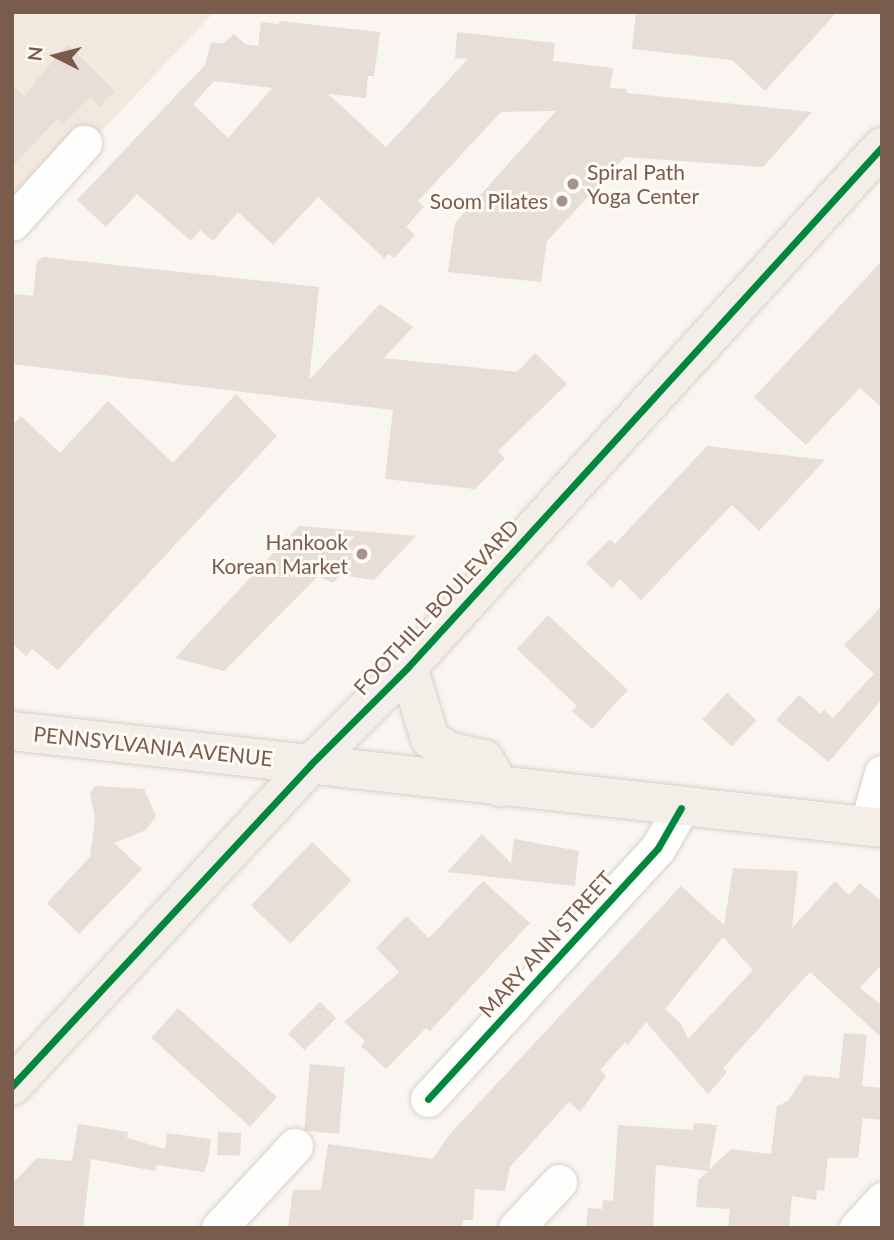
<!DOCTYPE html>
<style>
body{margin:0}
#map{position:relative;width:894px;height:1240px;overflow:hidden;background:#f9f5f0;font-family:Lato,sans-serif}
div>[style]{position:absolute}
.residential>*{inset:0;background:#f2e8de}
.building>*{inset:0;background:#e6ded7;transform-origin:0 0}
.roads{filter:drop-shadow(0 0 2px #d7d1cb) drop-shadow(0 0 2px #d7d1cb)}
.minor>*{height:35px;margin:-17.5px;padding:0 17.5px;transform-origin:17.5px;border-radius:17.5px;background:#fefefd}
.major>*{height:38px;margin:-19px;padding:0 19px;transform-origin:19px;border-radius:19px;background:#f3eee8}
.cycleway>*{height:7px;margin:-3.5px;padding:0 3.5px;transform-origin:3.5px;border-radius:3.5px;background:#00873e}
.dots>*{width:19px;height:19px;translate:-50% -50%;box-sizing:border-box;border:4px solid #fffaf3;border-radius:50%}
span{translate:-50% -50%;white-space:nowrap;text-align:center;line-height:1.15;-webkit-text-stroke:6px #fffaf3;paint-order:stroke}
.poi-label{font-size:21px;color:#7a5c4d}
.left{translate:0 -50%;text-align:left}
.right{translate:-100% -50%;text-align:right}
.street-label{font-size:21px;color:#7a5c4d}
.frame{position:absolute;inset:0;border:14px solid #7a5c4d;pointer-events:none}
.north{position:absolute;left:21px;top:21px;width:70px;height:70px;-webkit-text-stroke:5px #fffaf3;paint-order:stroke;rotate:276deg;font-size:19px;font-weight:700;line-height:28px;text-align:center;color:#7a5c4d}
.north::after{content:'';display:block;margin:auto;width:24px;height:32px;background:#7a5c4d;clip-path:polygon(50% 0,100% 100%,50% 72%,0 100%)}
</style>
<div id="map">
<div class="residential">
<div style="clip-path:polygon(12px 12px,214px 12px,12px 226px)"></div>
</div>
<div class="building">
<div style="clip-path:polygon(636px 12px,837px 12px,765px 91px,732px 60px,632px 49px)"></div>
<div style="clip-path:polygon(evenodd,279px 21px,380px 32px,374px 76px,368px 76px,366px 98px,328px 94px,386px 147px,468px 59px,455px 58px,457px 32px,555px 43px,553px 61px,613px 68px,610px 88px,627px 89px,627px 93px,812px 112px,763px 167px,625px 157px,547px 241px,541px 282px,448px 272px,455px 223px,556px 111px,501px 112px,418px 201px,424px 207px,406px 227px,415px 235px,394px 258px,389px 254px,384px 258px,318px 197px,273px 245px,238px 212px,213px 241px,200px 230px,191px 241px,137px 194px,106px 227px,77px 200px,205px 65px,211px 42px,222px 44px,234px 34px,245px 44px,258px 46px,261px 22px,279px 24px,279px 21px,214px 81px,272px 88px,228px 138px,193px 104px,214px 81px)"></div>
<div style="clip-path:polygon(67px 44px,115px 91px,99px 107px,90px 97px,63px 124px,57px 119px,12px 167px,12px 85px,24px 96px)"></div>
<div style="clip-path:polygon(43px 257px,319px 287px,309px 380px,380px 304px,413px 327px,384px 358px,517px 372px,535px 353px,567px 384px,498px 451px,505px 458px,475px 489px,385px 479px,393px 410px,12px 364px,12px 294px,33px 296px,37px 261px)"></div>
<div style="clip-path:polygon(882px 261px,882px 408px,860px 388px,806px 445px,754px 397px)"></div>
<div style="clip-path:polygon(236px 394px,277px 436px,58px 670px,32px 649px,26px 656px,12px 643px,12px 425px,21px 416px,60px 453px,108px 401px,173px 463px)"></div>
<div style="clip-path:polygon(707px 446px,825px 460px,759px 531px,732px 505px,641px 600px,620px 579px,612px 588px,586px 563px,610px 539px,615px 544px)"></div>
<div style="clip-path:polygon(299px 526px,416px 536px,374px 580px,340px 575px,333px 583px,318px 576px,224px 671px,175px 658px)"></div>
<div style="clip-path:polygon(882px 606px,882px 699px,829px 762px,776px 720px,799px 695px,821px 714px,824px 710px,833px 718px,874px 674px,844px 645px)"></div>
<div style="clip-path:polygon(548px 615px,628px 690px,592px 729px,572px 711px,577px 706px,517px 649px)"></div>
<div style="left:727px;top:693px;width:40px;height:36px;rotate:43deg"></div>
<div style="clip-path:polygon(95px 786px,144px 789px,156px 816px,146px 830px,114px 843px,142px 869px,79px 934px,47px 903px,90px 857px,95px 818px,90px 793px)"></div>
<div style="clip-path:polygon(482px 834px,511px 863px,514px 839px,579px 851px,575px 886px,447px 872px)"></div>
<div style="left:312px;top:842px;width:55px;height:88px;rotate:44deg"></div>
<div style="clip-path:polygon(evenodd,733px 868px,798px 871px,792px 928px,835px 881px,849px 895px,860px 883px,882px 902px,882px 964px,860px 988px,882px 1006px,882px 1038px,810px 972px,723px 1068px,727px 1072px,708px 1094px,646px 1022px,628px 1045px,625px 1042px,600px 1070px,606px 1076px,580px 1112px,569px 1102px,510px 1167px,505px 1191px,475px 1189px,473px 1220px,463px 1220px,462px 1228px,288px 1228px,293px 1190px,321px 1190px,328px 1144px,433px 1159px,448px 1136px,681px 886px,724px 925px,733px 868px,723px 937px,753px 970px,688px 1039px,681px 1024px,665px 1009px,723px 937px)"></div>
<div style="clip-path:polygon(483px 881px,530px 923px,430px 1031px,426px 1028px,386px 1069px,361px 1046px,365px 1041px,344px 1022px,399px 972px,376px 948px,406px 916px,429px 938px)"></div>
<div style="left:320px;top:1002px;width:23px;height:45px;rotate:45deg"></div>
<div style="left:178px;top:1008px;width:133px;height:40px;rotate:42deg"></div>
<div style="clip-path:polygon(844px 1033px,867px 1035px,862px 1086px,882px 1088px,882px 1120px,863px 1118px,858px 1158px,828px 1158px,824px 1191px,817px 1190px,816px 1200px,792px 1196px,789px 1228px,728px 1228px,730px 1209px,696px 1207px,698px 1180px,709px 1171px,656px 1165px,653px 1228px,586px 1228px,588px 1208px,602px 1209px,603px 1200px,613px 1201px,618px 1125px,693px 1130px,694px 1123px,717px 1125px,709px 1170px,731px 1149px,771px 1154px,777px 1106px,788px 1101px,805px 1075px,839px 1078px)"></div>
<div style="left:310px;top:1064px;width:35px;height:67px;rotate:5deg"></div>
<div style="clip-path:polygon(78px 1124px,128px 1132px,127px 1138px,165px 1149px,167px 1133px,211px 1139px,208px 1161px,204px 1172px,156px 1165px,155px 1171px,91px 1159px,83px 1228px,12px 1228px,12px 1184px,37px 1158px,72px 1161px)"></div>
<div style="left:218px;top:1132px;width:23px;height:23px;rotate:2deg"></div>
</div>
<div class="roads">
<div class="minor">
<div style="left:12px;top:223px;width:108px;rotate:-48deg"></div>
<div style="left:867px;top:826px;width:55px;rotate:-74.2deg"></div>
<div style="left:428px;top:1099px;width:340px;rotate:-47.5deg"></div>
<div style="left:658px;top:848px;width:46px;rotate:-60.1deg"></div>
<div style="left:219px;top:1228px;width:112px;rotate:-47.2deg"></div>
<div style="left:516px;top:1228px;width:63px;rotate:-46.9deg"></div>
<div style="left:857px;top:1228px;width:38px;rotate:-48deg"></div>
</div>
<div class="major">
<div style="left:408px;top:667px;width:75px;rotate:73deg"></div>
<div style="left:430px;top:739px;width:22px;rotate:34deg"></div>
<div style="left:448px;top:751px;width:37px;rotate:13deg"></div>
<div style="left:484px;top:759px;width:33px;rotate:59deg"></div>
<div style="left:12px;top:731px;width:875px;rotate:6.36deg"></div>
<div style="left:12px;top:1086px;width:439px;rotate:-47.1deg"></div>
<div style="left:311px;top:764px;width:137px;rotate:-45deg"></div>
<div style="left:408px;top:667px;width:704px;rotate:-47.65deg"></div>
</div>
</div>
<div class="cycleway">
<div style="left:12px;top:1086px;width:439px;rotate:-47.1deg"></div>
<div style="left:311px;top:764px;width:137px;rotate:-45deg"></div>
<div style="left:408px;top:667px;width:704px;rotate:-47.65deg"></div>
<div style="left:428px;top:1099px;width:340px;rotate:-47.5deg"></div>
<div style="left:658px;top:848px;width:46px;rotate:-60.1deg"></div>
</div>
<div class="dots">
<div style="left:573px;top:184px;background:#a69286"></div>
<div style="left:562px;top:201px;background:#a69286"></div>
<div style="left:362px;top:554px;background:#a69286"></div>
</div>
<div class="poi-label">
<span class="left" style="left:587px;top:184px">Spiral Path<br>Yoga Center</span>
<span class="right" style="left:548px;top:201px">Soom Pilates</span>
<span class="right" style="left:348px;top:554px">Hankook<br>Korean Market</span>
</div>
<div class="street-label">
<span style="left:436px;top:607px;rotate:-47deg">FOOTHILL BOULEVARD</span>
<span style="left:153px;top:746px;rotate:6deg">PENNSYLVANIA AVENUE</span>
<span style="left:546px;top:944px;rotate:-48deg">MARY ANN STREET</span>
</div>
<div class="frame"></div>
<div class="north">N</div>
</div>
